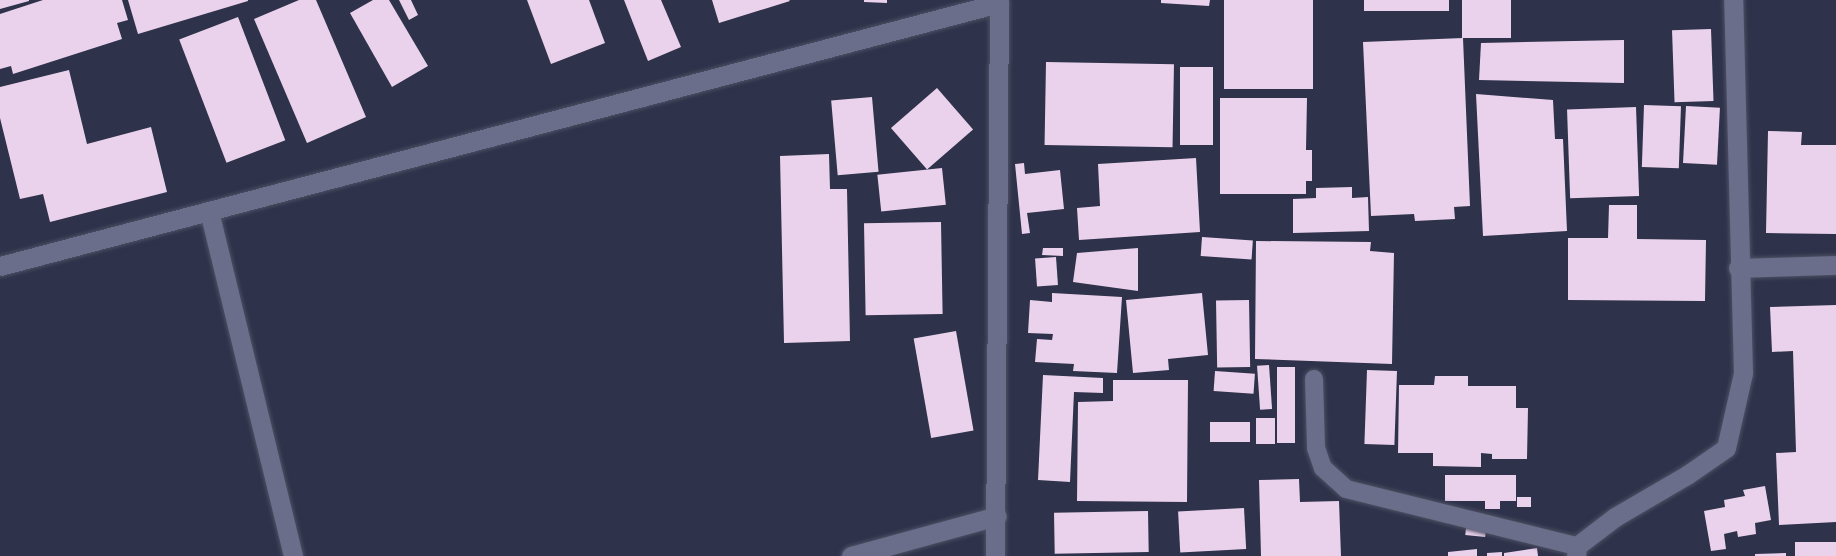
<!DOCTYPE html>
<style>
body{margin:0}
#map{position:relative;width:1836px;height:556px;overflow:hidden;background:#2e324a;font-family:Barlow,sans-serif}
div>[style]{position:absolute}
.building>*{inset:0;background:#ebd2ec;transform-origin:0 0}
.roads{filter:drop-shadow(0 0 2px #4e5064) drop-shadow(0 0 2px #4e5064)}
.service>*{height:18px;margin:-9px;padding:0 9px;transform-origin:9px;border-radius:9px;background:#6a6e8a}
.minor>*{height:19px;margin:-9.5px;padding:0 9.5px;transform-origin:9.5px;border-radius:9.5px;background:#6a6e8a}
span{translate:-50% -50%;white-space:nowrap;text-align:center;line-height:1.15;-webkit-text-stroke:7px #25273f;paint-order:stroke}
</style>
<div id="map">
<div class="building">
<div style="clip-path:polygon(0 0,29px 0,29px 1px,0 9px)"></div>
<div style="clip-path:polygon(43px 0,122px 0,128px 20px,117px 23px,122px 39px,13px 74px,11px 66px,0 69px,0 14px)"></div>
<div style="clip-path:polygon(128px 0,248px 0,248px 1px,138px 34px)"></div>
<div style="clip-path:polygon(299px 0,316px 0,366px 117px,307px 143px,254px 19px)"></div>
<div style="clip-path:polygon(373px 0,389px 0,428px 66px,392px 87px,350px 13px)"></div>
<div style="clip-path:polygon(399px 0,411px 0,418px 15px,409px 20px)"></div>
<div style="clip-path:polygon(527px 0,589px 0,605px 43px,551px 64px)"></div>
<div style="clip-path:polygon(624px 0,661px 0,681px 47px,648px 61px)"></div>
<div style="clip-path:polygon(712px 0,789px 0,790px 1px,719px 23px)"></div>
<div style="clip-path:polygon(864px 0,887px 0,887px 3px,864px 2px)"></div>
<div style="clip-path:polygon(1161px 0,1210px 0,1209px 6px,1161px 3px)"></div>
<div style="left:1224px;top:0;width:89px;height:89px"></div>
<div style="left:1364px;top:0;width:85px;height:11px"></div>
<div style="left:1462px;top:0;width:49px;height:38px"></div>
<div style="left:238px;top:17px;width:132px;height:63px;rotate:69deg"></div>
<div style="left:1711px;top:29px;width:72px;height:39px;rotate:88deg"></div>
<div style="clip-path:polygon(1463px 38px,1470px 206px,1454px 207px,1455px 219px,1415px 221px,1414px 214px,1371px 216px,1363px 42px)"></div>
<div style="clip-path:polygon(1624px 40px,1624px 83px,1479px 80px,1481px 43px)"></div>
<div style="left:1046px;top:62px;width:128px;height:83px;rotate:1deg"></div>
<div style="left:1180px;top:67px;width:33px;height:78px"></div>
<div style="clip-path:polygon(69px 70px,87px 144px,151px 127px,167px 192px,50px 222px,43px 194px,20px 199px,0 118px,0 87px)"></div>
<div style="left:937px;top:88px;width:55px;height:61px;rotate:49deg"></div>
<div style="clip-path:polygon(1476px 94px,1553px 100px,1555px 139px,1563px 139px,1567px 231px,1483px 236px)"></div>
<div style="left:872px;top:97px;width:75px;height:41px;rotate:85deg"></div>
<div style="clip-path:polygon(1220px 98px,1307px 98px,1306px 150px,1312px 150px,1312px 181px,1306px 181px,1306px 194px,1220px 194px)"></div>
<div style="left:1644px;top:105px;width:37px;height:62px;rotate:2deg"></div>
<div style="left:1686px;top:106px;width:34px;height:57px;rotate:3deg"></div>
<div style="left:1636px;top:107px;width:89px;height:69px;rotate:88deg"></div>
<div style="clip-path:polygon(1768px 131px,1802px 132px,1801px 145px,1836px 145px,1836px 234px,1766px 233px)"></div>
<div style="clip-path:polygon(829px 154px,830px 189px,847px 189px,850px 341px,784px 343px,780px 156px)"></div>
<div style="clip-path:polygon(1196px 158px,1200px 232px,1079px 240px,1077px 208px,1100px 206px,1098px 164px)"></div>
<div style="clip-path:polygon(1024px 163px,1025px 174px,1060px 170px,1064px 209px,1027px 213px,1030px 233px,1022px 234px,1015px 164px)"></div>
<div style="left:942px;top:168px;width:37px;height:65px;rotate:84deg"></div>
<div style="clip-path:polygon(1352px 187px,1352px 198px,1368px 197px,1369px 231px,1293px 233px,1293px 199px,1316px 198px,1316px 188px)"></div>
<div style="clip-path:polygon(1609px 205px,1637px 205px,1637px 239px,1706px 240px,1705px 301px,1568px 300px,1568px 238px,1608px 238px)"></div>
<div style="left:941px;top:222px;width:92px;height:77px;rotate:89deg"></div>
<div style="left:1202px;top:237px;width:51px;height:19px;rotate:4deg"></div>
<div style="clip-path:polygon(1256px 241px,1371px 242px,1370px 251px,1394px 253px,1392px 364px,1255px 359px)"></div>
<div style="clip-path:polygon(1043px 248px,1063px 248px,1063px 256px,1042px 255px)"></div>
<div style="clip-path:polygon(1138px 248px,1138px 291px,1073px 282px,1077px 253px)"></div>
<div style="left:1056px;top:257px;width:28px;height:21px;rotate:86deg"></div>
<div style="clip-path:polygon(1052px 293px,1122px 297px,1117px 373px,1073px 371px,1074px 364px,1035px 362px,1037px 339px,1052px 340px,1053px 334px,1028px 333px,1030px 300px,1052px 302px)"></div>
<div style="clip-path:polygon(1202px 293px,1208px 355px,1168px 359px,1169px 370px,1133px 373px,1126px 300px)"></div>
<div style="left:1249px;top:300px;width:67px;height:33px;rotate:89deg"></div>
<div style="clip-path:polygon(1836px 305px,1836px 522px,1779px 525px,1776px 453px,1796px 452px,1793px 351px,1772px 352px,1770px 307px)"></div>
<div style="left:956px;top:331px;width:101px;height:43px;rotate:80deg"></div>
<div style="left:1269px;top:365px;width:44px;height:12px;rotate:86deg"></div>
<div style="left:1277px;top:367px;width:18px;height:76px"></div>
<div style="left:1367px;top:370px;width:30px;height:74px;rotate:2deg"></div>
<div style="left:1215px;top:371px;width:40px;height:20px;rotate:4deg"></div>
<div style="clip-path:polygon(1043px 375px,1103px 378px,1103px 393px,1074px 392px,1070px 482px,1038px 480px)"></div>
<div style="clip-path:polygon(1435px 376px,1468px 376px,1468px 386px,1516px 386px,1516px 408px,1528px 408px,1527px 459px,1492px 459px,1492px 454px,1481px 453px,1481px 467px,1433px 466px,1433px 453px,1398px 453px,1399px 385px,1434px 385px)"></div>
<div style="clip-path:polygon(1113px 380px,1188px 380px,1187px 502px,1077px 501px,1078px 402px,1113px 401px)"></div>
<div style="left:1256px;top:418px;width:19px;height:26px"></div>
<div style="left:1210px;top:422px;width:40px;height:20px"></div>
<div style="clip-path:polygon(1445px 475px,1516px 475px,1516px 501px,1500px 501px,1500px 509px,1485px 509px,1485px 501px,1445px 501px)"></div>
<div style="clip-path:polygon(1299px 479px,1300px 502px,1339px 501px,1341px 556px,1261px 556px,1259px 480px)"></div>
<div style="clip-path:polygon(1765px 486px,1771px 520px,1755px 523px,1756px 534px,1738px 537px,1737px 531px,1724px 534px,1726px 549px,1711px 551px,1704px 511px,1725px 507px,1724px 500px,1745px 496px,1743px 490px)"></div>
<div style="left:1517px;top:497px;width:14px;height:10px"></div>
<div style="left:1244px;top:508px;width:41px;height:66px;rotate:87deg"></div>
<div style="left:1148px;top:511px;width:41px;height:94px;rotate:89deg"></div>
<div style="left:1466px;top:528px;width:20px;height:7px;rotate:6deg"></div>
<div style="left:1836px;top:542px;width:14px;height:41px;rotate:90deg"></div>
<div style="clip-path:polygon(1537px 548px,1538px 556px,1504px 556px,1504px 553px)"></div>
<div style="clip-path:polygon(1477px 549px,1477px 556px,1448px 556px,1448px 552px)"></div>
<div style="clip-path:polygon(1502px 552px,1502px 556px,1487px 556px,1487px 553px)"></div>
<div style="clip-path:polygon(1786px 553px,1786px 556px,1755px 556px,1755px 554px)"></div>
</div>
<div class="roads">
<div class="service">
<div style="left:1314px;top:379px;width:69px;rotate:88.3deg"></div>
<div style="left:1316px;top:448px;width:21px;rotate:71deg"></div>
<div style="left:1323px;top:468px;width:31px;rotate:42deg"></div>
<div style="left:1346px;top:489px;width:238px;rotate:13.9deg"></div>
</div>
<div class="minor">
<div style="left:209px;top:211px;width:355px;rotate:76.3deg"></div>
<div style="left:0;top:266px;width:1033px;rotate:-14.75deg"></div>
<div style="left:1738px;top:268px;width:98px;rotate:-1.8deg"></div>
<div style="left:851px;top:556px;width:151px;rotate:-15.3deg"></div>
<div style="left:995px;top:556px;width:556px;rotate:-89.59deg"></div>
<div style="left:1576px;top:556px;width:10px;rotate:-84deg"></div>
<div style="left:1577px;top:546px;width:48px;rotate:-37.3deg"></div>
<div style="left:1615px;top:517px;width:83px;rotate:-30.3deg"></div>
<div style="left:1687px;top:475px;width:47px;rotate:-34.7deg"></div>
<div style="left:1726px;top:448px;width:77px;rotate:-77.2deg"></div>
<div style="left:1743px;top:373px;width:373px;rotate:-91.5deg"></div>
</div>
</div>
</div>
